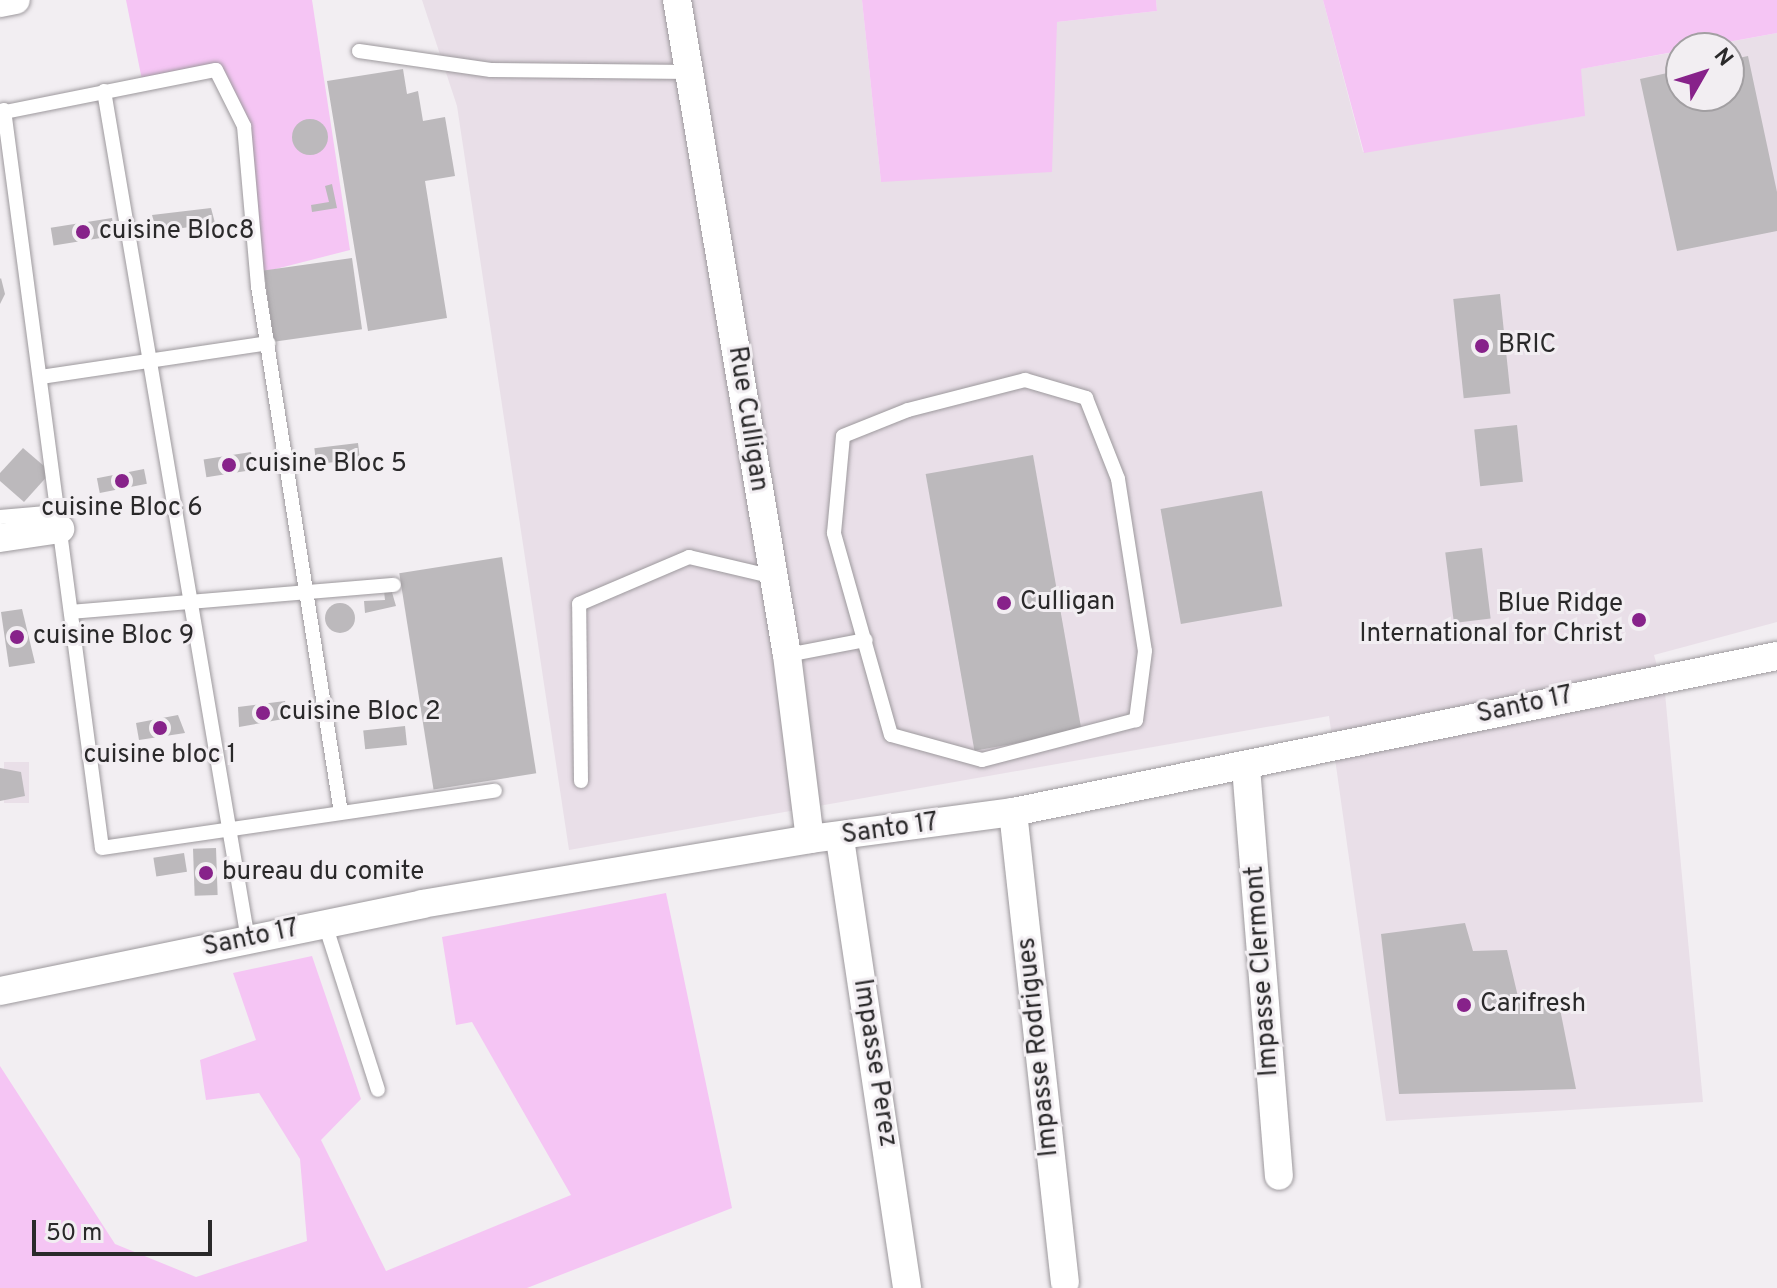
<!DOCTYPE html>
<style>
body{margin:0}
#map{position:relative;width:1777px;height:1288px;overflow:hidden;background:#f2eef2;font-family:Overpass,sans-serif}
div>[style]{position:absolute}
.built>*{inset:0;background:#e9dfe8;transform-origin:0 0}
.green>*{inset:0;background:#f5c5f4}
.building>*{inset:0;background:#bcb9bc;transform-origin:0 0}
.round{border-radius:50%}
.roads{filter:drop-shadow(0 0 2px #9d999d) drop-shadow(0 0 2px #9d999d)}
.service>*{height:14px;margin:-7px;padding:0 7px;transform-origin:7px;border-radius:7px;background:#fff}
.minor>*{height:28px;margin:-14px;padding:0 14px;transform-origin:14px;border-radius:14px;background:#fff}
.dots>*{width:22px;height:22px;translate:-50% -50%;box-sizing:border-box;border:4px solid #f2eef2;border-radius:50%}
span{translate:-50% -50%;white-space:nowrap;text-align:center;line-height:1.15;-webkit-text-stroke:6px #f2eef2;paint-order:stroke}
.poi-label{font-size:26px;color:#2a292a}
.left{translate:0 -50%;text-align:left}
.right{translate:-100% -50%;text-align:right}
.street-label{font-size:26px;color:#2a292a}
.north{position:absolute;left:1665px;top:32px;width:80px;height:80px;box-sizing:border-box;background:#f2eef2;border:2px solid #a29fa2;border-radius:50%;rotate:51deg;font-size:22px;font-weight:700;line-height:32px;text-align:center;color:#2a292a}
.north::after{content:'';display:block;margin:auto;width:28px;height:36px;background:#87228a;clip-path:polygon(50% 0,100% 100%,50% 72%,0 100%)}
.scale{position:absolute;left:32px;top:1220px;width:180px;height:36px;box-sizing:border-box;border:4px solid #2a292a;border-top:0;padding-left:10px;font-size:24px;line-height:28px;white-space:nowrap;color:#2a292a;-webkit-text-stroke:6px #f2eef2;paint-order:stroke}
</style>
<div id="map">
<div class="built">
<div style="clip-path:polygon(422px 0,862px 0,881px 182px,1057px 22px,1157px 11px,1156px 0,1323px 0,1363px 152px,1584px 116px,1580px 69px,1681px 51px,1681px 96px,1729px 96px,1729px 48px,1697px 48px,1777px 33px,1777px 622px,1654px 655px,1665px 693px,1703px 1102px,1386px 1121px,1329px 716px,569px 850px,457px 106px)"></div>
<div style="left:29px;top:762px;width:41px;height:25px;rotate:90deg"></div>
</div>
<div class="green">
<div style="clip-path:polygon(126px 0,312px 0,350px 250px,264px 272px,258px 251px,248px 126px,218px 65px,142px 80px)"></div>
<div style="clip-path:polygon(862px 0,1156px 0,1157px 11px,1057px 22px,1052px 172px,881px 182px)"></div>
<div style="clip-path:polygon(1323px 0,1777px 0,1777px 33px,1581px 69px,1585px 116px,1364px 153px)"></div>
<div style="clip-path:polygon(666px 893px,732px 1208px,527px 1288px,0 1288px,0 1066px,115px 1244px,196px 1277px,307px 1241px,300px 1159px,259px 1093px,206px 1100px,200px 1060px,256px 1040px,233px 973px,312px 956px,361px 1099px,321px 1140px,386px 1271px,571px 1195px,472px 1022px,456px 1025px,442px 937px)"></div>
</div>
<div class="building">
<div style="clip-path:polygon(1748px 56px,1777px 192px,1777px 231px,1677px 251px,1640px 79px,1681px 70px,1681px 96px,1729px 96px,1729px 60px)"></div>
<div style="clip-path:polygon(403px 69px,407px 94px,418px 91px,423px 121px,445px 117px,455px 176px,425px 181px,447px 318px,368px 331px,327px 81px)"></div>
<div class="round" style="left:292px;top:119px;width:36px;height:36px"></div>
<div style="clip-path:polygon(332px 184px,337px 208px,312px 212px,311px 205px,329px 202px,325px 186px)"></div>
<div style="clip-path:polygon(211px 208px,215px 223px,157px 232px,152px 215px)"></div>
<div style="left:112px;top:218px;width:18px;height:62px;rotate:81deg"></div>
<div style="left:352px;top:258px;width:72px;height:89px;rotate:82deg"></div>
<div style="clip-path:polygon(1px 278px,5px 294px,0 304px,0 279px)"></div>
<div style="left:1500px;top:294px;width:100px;height:47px;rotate:84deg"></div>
<div style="left:1517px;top:425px;width:57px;height:43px;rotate:84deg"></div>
<div style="left:358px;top:443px;width:16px;height:44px;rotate:83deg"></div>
<div style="clip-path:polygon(23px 448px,51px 472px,24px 502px,0 481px,0 473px)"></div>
<div style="left:251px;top:452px;width:18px;height:48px;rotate:81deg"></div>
<div style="left:1033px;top:455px;width:281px;height:109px;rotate:80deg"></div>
<div style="left:144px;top:469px;width:15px;height:48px;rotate:79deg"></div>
<div style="left:1262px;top:491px;width:117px;height:103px;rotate:80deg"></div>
<div style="left:1482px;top:548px;width:71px;height:37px;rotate:83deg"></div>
<div style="left:502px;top:557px;width:219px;height:104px;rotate:81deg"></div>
<div style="clip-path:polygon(391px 589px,396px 606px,365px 613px,364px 601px,385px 600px,384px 591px)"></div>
<div class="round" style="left:325px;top:603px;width:30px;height:30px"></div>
<div style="clip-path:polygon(22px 609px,35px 663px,9px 667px,1px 612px)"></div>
<div style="clip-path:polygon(285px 701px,289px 718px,239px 727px,238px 707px)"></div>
<div style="clip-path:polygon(178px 715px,185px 733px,139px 740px,136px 723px)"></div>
<div style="left:405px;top:726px;width:19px;height:42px;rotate:84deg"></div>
<div style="clip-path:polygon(0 768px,21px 772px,25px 796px,0 801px)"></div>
<div style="left:216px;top:848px;width:47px;height:23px;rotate:88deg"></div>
<div style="left:184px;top:853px;width:19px;height:31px;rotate:81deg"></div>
<div style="clip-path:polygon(1465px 923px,1473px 951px,1507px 950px,1519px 1001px,1560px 1009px,1576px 1089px,1399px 1094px,1381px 934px)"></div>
</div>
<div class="roads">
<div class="service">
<div style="left:359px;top:51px;width:133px;rotate:8.2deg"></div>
<div style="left:491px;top:70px;width:199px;rotate:0.6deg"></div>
<div style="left:104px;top:91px;width:861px;rotate:80.37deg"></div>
<div style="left:4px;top:110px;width:744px;rotate:82.44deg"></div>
<div style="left:102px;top:848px;width:397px;rotate:-8.3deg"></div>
<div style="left:0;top:113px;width:220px;rotate:-11.3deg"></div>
<div style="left:216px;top:70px;width:63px;rotate:63.4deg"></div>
<div style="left:244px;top:126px;width:161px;rotate:85deg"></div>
<div style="left:258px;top:286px;width:533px;rotate:81.05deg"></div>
<div style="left:41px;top:377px;width:230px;rotate:-8.5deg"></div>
<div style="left:1025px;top:380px;width:64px;rotate:16.4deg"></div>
<div style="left:1086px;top:398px;width:87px;rotate:68.4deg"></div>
<div style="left:1118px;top:479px;width:174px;rotate:81.1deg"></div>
<div style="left:1145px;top:651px;width:70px;rotate:97.4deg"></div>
<div style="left:1136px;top:720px;width:159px;rotate:165.4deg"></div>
<div style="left:982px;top:760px;width:94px;rotate:-164.6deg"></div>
<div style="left:891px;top:735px;width:210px;rotate:-105.8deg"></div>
<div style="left:834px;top:533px;width:97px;rotate:-84.7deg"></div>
<div style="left:843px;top:436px;width:70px;rotate:-21.8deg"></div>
<div style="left:908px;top:410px;width:121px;rotate:-14.4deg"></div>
<div style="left:0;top:517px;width:58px;rotate:-4.9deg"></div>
<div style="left:71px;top:612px;width:324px;rotate:-4.8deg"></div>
<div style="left:787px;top:655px;width:80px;rotate:-10.8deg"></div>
<div style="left:581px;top:781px;width:177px;rotate:-90.6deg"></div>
<div style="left:579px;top:604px;width:120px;rotate:-23.1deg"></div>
<div style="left:689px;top:557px;width:83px;rotate:13.2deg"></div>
<div style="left:325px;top:924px;width:174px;rotate:72.3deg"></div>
</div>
<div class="minor">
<div style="left:677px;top:0;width:664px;rotate:80.47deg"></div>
<div style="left:787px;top:655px;width:185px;rotate:82.9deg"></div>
<div style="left:0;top:3px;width:16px;rotate:-11deg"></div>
<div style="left:0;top:538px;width:61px;rotate:-8.5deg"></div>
<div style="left:1246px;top:767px;width:410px;rotate:85.4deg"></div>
<div style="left:1013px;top:812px;width:473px;rotate:83.7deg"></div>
<div style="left:840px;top:839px;width:454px;rotate:81.5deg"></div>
<div style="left:0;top:991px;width:431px;rotate:-11.6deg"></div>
<div style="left:422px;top:904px;width:393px;rotate:-9.5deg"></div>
<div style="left:810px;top:839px;width:205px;rotate:-7.6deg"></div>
<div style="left:1013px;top:812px;width:780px;rotate:-11.54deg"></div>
</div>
</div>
<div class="dots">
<div style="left:83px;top:232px;background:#87228a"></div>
<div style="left:1482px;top:346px;background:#87228a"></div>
<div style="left:229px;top:465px;background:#87228a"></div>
<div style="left:122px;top:481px;background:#87228a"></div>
<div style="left:1004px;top:603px;background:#87228a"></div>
<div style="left:1639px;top:620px;background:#87228a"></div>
<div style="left:17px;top:637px;background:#87228a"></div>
<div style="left:263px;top:713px;background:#87228a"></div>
<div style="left:160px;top:728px;background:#87228a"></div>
<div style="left:206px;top:873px;background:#87228a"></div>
<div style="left:1464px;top:1005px;background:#87228a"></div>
</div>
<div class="poi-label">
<span class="left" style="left:99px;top:232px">cuisine Bloc8</span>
<span class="left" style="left:1498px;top:346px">BRIC</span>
<span class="left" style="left:245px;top:465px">cuisine Bloc 5</span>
<span style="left:122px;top:509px">cuisine Bloc 6</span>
<span class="left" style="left:1020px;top:603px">Culligan</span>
<span class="right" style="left:1623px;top:620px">Blue Ridge<br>International for Christ</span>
<span class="left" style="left:33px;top:637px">cuisine Bloc 9</span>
<span class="left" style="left:279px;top:713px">cuisine Bloc 2</span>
<span style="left:160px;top:756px">cuisine bloc 1</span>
<span class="left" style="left:222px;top:873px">bureau du comite</span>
<span class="left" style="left:1480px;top:1005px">Carifresh</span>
</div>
<div class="street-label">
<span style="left:747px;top:419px;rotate:81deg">Rue Culligan</span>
<span style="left:1525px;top:706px;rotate:-12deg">Santo 17</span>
<span style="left:890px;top:830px;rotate:-8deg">Santo 17</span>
<span style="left:251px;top:939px;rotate:-12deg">Santo 17</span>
<span style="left:1263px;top:971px;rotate:-94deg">Impasse Clermont</span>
<span style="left:1039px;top:1047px;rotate:-96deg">Impasse Rodrigues</span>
<span style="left:874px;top:1063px;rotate:81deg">Impasse Perez</span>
</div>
<div class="north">N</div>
<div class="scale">50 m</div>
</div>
